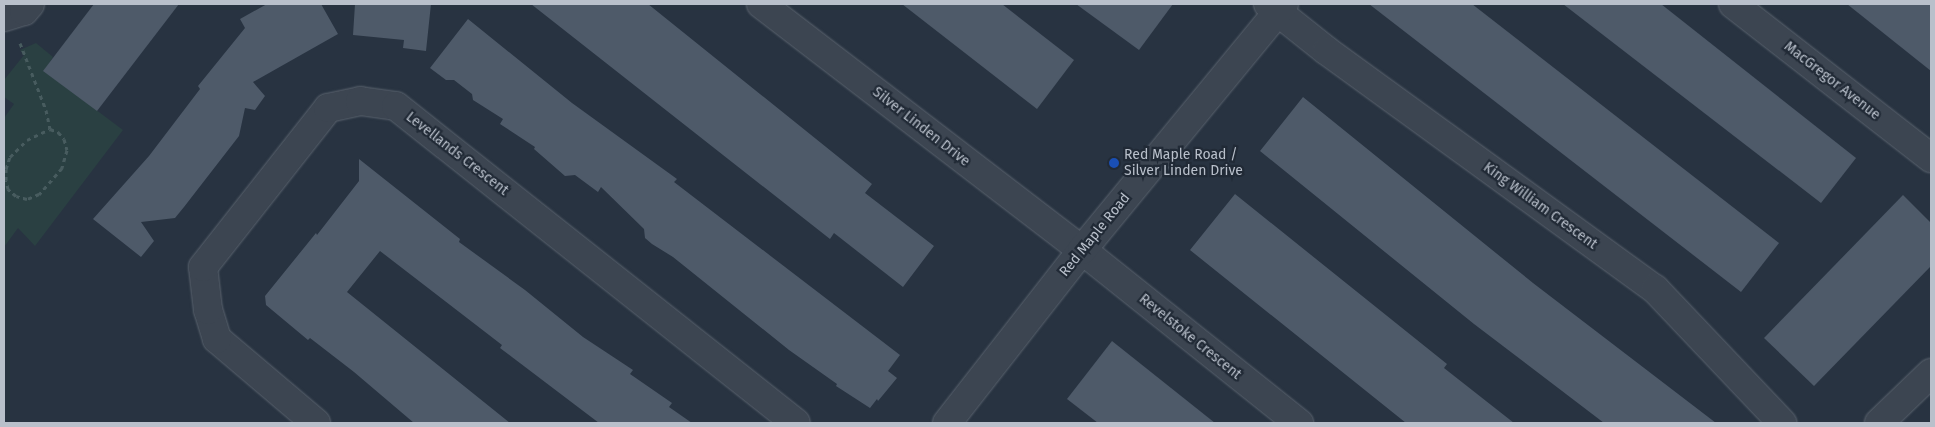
<!DOCTYPE html>
<style>
body{margin:0}
#map{position:relative;width:1935px;height:427px;overflow:hidden;background:#283341;font-family:"Fira Sans",sans-serif}
div>[style]{position:absolute}
.green>*{inset:0;background:#2a4042}
.building>*{inset:0;background:#4e5a69}
.path>*{height:3px;margin-top:-1.5px;transform-origin:0;background:repeating-linear-gradient(90deg,#485c5f 0 4px,transparent 0 8px)}
.roads{filter:drop-shadow(0 0 1px #5a636e) drop-shadow(0 0 1px #5a636e)}
.minor>*{height:28px;margin:-14px;padding:0 14px;transform-origin:14px;border-radius:14px;background:#3c4551}
.tertiary>*{height:28px;margin:-14px;padding:0 14px;transform-origin:14px;border-radius:14px;background:#3c4551}
.dots>*{width:14px;height:14px;translate:-50% -50%;box-sizing:border-box;border:2px solid #212a36;border-radius:50%}
span{translate:-50% -50%;white-space:nowrap;text-align:center;line-height:1.15;-webkit-text-stroke:4.5px #212a36;paint-order:stroke}
.street-label{font-size:14px;color:#b9c0cb}
.poi-label{font-size:14px;color:#b9c0cb}
.left{translate:0 -50%;text-align:left}
.frame{position:absolute;inset:0;border:5px solid #b9c0cb;pointer-events:none}
</style>
<div id="map">
<div class="green">
<div style="clip-path:polygon(36px 43px,53px 57px,44px 71px,123px 130px,35px 246px,18px 228px,4px 247px,4px 118px,14px 104px,4px 97px,4px 80px,24px 55px,20px 50px)"></div>
</div>
<div class="building">
<div style="clip-path:polygon(94px 4px,179px 4px,97px 111px,43px 71px)"></div>
<div style="clip-path:polygon(267px 4px,321px 4px,338px 34px,253px 82px,265px 96px,255px 110px,245px 108px,239px 136px,184px 207px,175px 218px,141px 222px,154px 241px,141px 257px,93px 219px,149px 156px,200px 89px,198px 86px,245px 28px,240px 19px)"></div>
<div style="clip-path:polygon(355px 4px,431px 4px,426px 51px,403px 48px,404px 40px,353px 35px)"></div>
<div style="clip-path:polygon(531px 4px,648px 4px,872px 184px,865px 193px,934px 246px,903px 287px,834px 233px,830px 239px)"></div>
<div style="clip-path:polygon(902px 4px,1002px 4px,1074px 60px,1037px 109px)"></div>
<div style="clip-path:polygon(1076px 4px,1173px 4px,1139px 50px)"></div>
<div style="clip-path:polygon(1369px 4px,1472px 4px,1779px 243px,1741px 292px)"></div>
<div style="clip-path:polygon(1563px 4px,1661px 4px,1856px 158px,1821px 203px)"></div>
<div style="clip-path:polygon(1847px 4px,1931px 4px,1931px 71px)"></div>
<div style="clip-path:polygon(468px 19px,572px 103px,677px 179px,674px 182px,900px 355px,888px 371px,897px 378px,878px 401px,877px 399px,870px 408px,836px 386px,837px 384px,789px 350px,673px 257px,652px 244px,645px 238px,644px 229px,601px 187px,598px 192px,575px 175px,565px 176px,534px 149px,535px 147px,500px 124px,503px 119px,473px 100px,472px 94px,454px 80px,446px 80px,430px 68px)"></div>
<div style="clip-path:polygon(1303px 97px,1533px 283px,1716px 423px,1604px 423px,1474px 324px,1260px 151px)"></div>
<div style="clip-path:polygon(359px 159px,460px 239px,459px 242px,525px 290px,583px 337px,633px 370px,630px 374px,672px 403px,669px 407px,692px 423px,599px 423px,500px 348px,502px 345px,380px 251px,347px 292px,510px 423px,414px 423px,354px 372px,310px 338px,308px 340px,266px 305px,265px 296px,316px 233px,317px 235px,359px 181px)"></div>
<div style="clip-path:polygon(1235px 194px,1447px 364px,1444px 368px,1514px 423px,1406px 423px,1190px 250px)"></div>
<div style="clip-path:polygon(1903px 195px,1931px 223px,1931px 266px,1814px 386px,1764px 338px)"></div>
<div style="clip-path:polygon(1112px 341px,1215px 423px,1098px 423px,1067px 399px)"></div>
</div>
<div class="path">
<div style="left:20px;top:43px;width:72px;rotate:68.8deg"></div>
<div style="left:46px;top:110px;width:19px;rotate:78deg"></div>
<div style="left:50px;top:129px;width:9px;rotate:21deg"></div>
<div style="left:58px;top:132px;width:9px;rotate:49deg"></div>
<div style="left:64px;top:139px;width:11px;rotate:75deg"></div>
<div style="left:67px;top:150px;width:19px;rotate:106deg"></div>
<div style="left:62px;top:168px;width:35px;rotate:131deg"></div>
<div style="left:39px;top:194px;width:13px;rotate:157deg"></div>
<div style="left:27px;top:199px;width:11px;rotate:-165deg"></div>
<div style="left:16px;top:196px;width:11px;rotate:-139deg"></div>
<div style="left:8px;top:189px;width:9px;rotate:-103deg"></div>
<div style="left:6px;top:180px;width:11px;rotate:-90deg"></div>
<div style="left:6px;top:169px;width:13px;rotate:-72deg"></div>
<div style="left:10px;top:157px;width:24px;rotate:-45deg"></div>
<div style="left:27px;top:140px;width:25px;rotate:-26deg"></div>
</div>
<div class="roads">
<div class="minor">
<div style="left:761px;top:4px;width:404px;rotate:37.5deg"></div>
<div style="left:1082px;top:250px;width:278px;rotate:38.6deg"></div>
<div style="left:1268px;top:4px;width:75px;rotate:38.5deg"></div>
<div style="left:1327px;top:51px;width:405px;rotate:36deg"></div>
<div style="left:1655px;top:289px;width:185px;rotate:46.5deg"></div>
<div style="left:1733px;top:4px;width:251px;rotate:37.9deg"></div>
<div style="left:4px;top:17px;width:21px;rotate:-17deg"></div>
<div style="left:24px;top:11px;width:9px;rotate:-49deg"></div>
<div style="left:316px;top:423px;width:130px;rotate:-139.7deg"></div>
<div style="left:217px;top:339px;width:30px;rotate:-107deg"></div>
<div style="left:208px;top:310px;width:43px;rotate:-96.6deg"></div>
<div style="left:203px;top:267px;width:202px;rotate:-51.8deg"></div>
<div style="left:328px;top:108px;width:33px;rotate:-12deg"></div>
<div style="left:360px;top:101px;width:36px;rotate:8deg"></div>
<div style="left:396px;top:106px;width:510px;rotate:38.4deg"></div>
<div style="left:1879px;top:423px;width:72px;rotate:-43.9deg"></div>
</div>
<div class="tertiary">
<div style="left:947px;top:423px;width:219px;rotate:-52deg"></div>
<div style="left:1082px;top:250px;width:318px;rotate:-50.6deg"></div>
</div>
</div>
<div class="dots">
<div style="left:1114px;top:163px;background:#1a4fb4"></div>
</div>
<div class="street-label">
<span style="left:1832px;top:81px;rotate:38deg">MacGregor Avenue</span>
<span style="left:921px;top:127px;rotate:38deg">Silver Linden Drive</span>
<span style="left:457px;top:154px;rotate:38deg">Levellands Crescent</span>
<span style="left:1540px;top:206px;rotate:36deg">King William Crescent</span>
<span style="left:1095px;top:235px;rotate:-51deg">Red Maple Road</span>
<span style="left:1190px;top:337px;rotate:39deg">Revelstoke Crescent</span>
</div>
<div class="poi-label">
<span class="left" style="left:1124px;top:163px">Red Maple Road /<br>Silver Linden Drive</span>
</div>
<div class="frame"></div>
</div>
